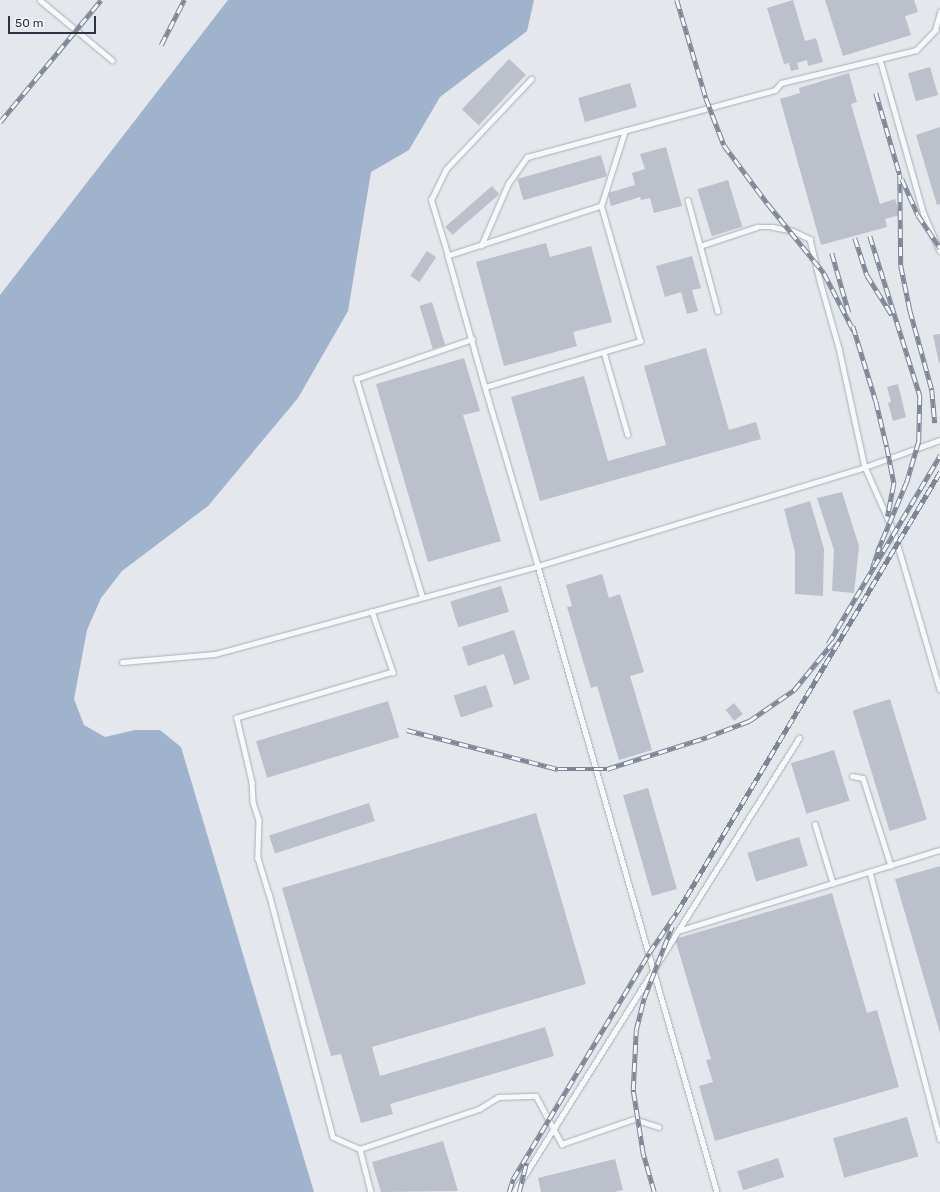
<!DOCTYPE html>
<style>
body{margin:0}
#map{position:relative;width:940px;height:1192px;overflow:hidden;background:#e4e7ec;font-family:Rubik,sans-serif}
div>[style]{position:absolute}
.water>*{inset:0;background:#9fb4cc}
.building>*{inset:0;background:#bbc0ca;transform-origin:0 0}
.roads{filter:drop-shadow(0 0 1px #a9aeb7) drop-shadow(0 0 1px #a9aeb7)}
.service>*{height:4.5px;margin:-2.25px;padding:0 2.25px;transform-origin:2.25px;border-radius:2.25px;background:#f7f8fa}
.rail>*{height:4.5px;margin-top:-2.25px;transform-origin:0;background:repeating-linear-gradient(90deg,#f4f6f9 0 9px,#7d8696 0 18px);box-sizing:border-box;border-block:1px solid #7d8696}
span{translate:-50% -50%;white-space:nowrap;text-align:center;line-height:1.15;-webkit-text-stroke:3px #f4f6f9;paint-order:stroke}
.scale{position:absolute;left:8px;top:16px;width:88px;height:18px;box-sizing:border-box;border:2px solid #2b3445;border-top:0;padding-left:5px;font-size:12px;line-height:14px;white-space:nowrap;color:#2b3445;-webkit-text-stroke:3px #f4f6f9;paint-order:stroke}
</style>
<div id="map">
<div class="water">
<div style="clip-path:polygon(228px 0,534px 0,527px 31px,440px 97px,409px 150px,371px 172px,348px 311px,298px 398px,208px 506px,122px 571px,101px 598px,87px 630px,74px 699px,84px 725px,105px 737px,135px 730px,160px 730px,181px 747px,314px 1192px,0 1192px,0 295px)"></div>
</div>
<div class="building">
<div style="clip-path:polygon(793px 0,805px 41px,816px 38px,823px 62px,808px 66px,807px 60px,797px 63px,799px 69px,791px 71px,789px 63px,784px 64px,767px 8px)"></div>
<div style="clip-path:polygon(825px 0,914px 0,918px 12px,905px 16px,911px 35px,843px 56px)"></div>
<div style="left:509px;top:59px;width:23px;height:69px;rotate:43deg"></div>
<div style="left:930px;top:67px;width:29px;height:23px;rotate:74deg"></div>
<div style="clip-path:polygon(849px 73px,857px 102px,851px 104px,880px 204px,895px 199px,900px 215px,885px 219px,887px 227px,821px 245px,780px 99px,800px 93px,799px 88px)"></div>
<div style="left:630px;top:83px;width:25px;height:54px;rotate:74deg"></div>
<div style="clip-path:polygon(940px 127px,940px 204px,937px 205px,916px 135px)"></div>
<div style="clip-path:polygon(666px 147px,682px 206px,654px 213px,650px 198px,641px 200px,640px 197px,611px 206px,608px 193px,635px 185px,632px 173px,645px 169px,640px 154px)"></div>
<div style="left:601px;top:155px;width:22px;height:87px;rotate:74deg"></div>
<div style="left:728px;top:180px;width:49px;height:32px;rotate:73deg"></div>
<div style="left:492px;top:186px;width:11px;height:62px;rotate:49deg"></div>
<div style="clip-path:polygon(546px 243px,550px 257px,591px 246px,612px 322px,573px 332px,577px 346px,504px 366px,476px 262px)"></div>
<div style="left:427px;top:251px;width:11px;height:30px;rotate:34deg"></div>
<div style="clip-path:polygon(692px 256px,701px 288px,692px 290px,698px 311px,687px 314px,681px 292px,665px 297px,656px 266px)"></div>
<div style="left:432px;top:302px;width:45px;height:13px;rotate:73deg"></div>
<div style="clip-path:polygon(940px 334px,940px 363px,939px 363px,933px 335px)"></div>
<div style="clip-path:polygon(706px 348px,729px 430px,756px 422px,761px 439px,540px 501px,511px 397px,584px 376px,608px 461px,666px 445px,644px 366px)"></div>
<div style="clip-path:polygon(464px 358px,480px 411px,463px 415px,501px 541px,428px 562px,376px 384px)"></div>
<div style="clip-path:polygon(898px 384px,906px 417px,893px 421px,888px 403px,891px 402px,887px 387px)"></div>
<div style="clip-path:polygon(842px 492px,859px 546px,854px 593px,832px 591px,834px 550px,817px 498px)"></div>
<div style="clip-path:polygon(810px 501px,824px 549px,823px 596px,795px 594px,795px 552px,784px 509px)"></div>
<div style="clip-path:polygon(602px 574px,609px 598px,620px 594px,644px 672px,630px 676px,652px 750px,619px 760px,597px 686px,591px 688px,567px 607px,572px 606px,566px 585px)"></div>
<div style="left:501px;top:586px;width:27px;height:53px;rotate:73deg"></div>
<div style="clip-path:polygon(514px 630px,530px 679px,514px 685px,504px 654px,468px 666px,462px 647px)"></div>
<div style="left:486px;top:685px;width:23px;height:34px;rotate:72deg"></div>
<div style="left:890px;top:699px;width:126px;height:39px;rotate:73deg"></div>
<div style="left:388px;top:701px;width:38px;height:138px;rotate:73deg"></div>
<div style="left:734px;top:703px;width:14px;height:11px;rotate:51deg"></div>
<div style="left:834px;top:750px;width:53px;height:45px;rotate:73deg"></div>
<div style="left:648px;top:788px;width:105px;height:26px;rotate:74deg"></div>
<div style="left:369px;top:803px;width:19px;height:105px;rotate:72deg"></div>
<div style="clip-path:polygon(536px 813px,586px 984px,372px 1047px,380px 1076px,545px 1027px,554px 1056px,390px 1104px,393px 1114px,361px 1123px,341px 1054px,331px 1056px,282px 888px)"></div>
<div style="left:799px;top:837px;width:30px;height:54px;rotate:73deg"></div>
<div style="clip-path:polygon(940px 866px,940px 1033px,895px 879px)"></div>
<div style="clip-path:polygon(832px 893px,867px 1013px,877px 1010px,899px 1087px,715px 1141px,699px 1086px,713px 1082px,706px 1060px,711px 1059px,675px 939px)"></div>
<div style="left:907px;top:1117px;width:41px;height:77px;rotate:74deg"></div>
<div style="clip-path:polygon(443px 1141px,458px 1191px,381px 1192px,372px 1162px)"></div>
<div style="left:778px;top:1158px;width:20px;height:43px;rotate:72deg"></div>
<div style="clip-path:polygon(615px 1159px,623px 1190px,614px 1192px,541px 1192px,538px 1178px)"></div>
</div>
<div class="roads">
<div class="service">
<div style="left:40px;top:0;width:94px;rotate:39.8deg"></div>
<div style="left:880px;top:59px;width:161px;rotate:74.2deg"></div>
<div style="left:924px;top:214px;width:40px;rotate:66.6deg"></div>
<div style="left:688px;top:200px;width:115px;rotate:74.9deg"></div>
<div style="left:601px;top:206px;width:79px;rotate:-72.3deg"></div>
<div style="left:481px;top:246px;width:68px;rotate:-66.5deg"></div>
<div style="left:508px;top:184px;width:33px;rotate:-55deg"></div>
<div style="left:527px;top:157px;width:257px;rotate:-15.1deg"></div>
<div style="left:775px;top:90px;width:9px;rotate:-49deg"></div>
<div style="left:781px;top:83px;width:139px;rotate:-13.7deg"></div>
<div style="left:916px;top:50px;width:28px;rotate:-46deg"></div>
<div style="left:935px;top:30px;width:19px;rotate:-74deg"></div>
<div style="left:700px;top:246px;width:60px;rotate:-18.4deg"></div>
<div style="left:757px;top:227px;width:16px"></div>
<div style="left:773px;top:227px;width:20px;rotate:11deg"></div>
<div style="left:793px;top:231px;width:19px;rotate:25deg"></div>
<div style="left:810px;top:239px;width:43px;rotate:76.6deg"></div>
<div style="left:820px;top:281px;width:70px;rotate:74.2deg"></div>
<div style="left:839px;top:348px;width:122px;rotate:77.7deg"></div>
<div style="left:865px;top:467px;width:71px;rotate:66deg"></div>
<div style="left:894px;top:532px;width:164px;rotate:73.7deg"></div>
<div style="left:448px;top:256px;width:59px;rotate:-106.9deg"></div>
<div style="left:431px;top:200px;width:34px;rotate:-64deg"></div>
<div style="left:446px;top:169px;width:124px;rotate:-46.6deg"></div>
<div style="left:604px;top:352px;width:86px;rotate:73.9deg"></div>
<div style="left:485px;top:387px;width:162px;rotate:-16.5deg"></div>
<div style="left:640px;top:341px;width:141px;rotate:-106.1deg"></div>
<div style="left:601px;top:206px;width:161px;rotate:161.9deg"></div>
<div style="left:448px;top:256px;width:26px;rotate:74deg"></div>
<div style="left:455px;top:281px;width:110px;rotate:74.2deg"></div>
<div style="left:485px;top:387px;width:187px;rotate:73.5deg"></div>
<div style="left:538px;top:566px;width:651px;rotate:74.04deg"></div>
<div style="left:422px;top:597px;width:228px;rotate:-106.8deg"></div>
<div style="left:356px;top:379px;width:123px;rotate:-19deg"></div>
<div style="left:372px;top:611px;width:65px;rotate:71deg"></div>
<div style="left:393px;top:672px;width:163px;rotate:163.6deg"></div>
<div style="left:237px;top:718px;width:66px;rotate:76.8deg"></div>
<div style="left:252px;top:782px;width:20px;rotate:87deg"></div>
<div style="left:253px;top:802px;width:19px;rotate:72deg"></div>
<div style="left:259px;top:820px;width:38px;rotate:92deg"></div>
<div style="left:258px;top:858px;width:37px;rotate:73deg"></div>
<div style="left:269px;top:893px;width:252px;rotate:75.3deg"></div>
<div style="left:333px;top:1137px;width:30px;rotate:24deg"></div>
<div style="left:360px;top:1149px;width:126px;rotate:-18.6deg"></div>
<div style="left:479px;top:1109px;width:22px;rotate:-32deg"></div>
<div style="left:498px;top:1097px;width:38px;rotate:-2deg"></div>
<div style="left:536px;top:1096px;width:55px;rotate:61.6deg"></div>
<div style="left:562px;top:1144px;width:76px;rotate:-19.1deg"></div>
<div style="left:634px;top:1119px;width:26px;rotate:18deg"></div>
<div style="left:122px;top:662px;width:93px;rotate:-4.9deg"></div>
<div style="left:215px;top:654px;width:335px;rotate:-15.2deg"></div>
<div style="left:538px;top:566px;width:342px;rotate:-16.8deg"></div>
<div style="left:865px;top:467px;width:80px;rotate:-19.8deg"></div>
<div style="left:852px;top:776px;width:11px;rotate:10deg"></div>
<div style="left:863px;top:778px;width:92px;rotate:72.3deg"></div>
<div style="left:815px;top:824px;width:62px;rotate:73deg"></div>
<div style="left:870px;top:872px;width:276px;rotate:75.3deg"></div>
<div style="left:678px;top:931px;width:274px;rotate:-17.2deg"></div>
<div style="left:360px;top:1149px;width:44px;rotate:75.7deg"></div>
<div style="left:514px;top:1192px;width:536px;rotate:-57.88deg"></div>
</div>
</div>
<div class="rail">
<div style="left:677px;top:0;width:102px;rotate:73.5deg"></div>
<div style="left:706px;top:98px;width:50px;rotate:69deg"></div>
<div style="left:724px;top:145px;width:74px;rotate:53.3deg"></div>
<div style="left:768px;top:204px;width:89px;rotate:50.9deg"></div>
<div style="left:824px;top:273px;width:65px;rotate:62.7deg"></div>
<div style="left:161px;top:45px;width:51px;rotate:-62.9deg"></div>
<div style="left:876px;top:93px;width:85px;rotate:73.7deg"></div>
<div style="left:900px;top:175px;width:91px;rotate:89.4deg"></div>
<div style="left:901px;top:266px;width:45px;rotate:78.4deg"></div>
<div style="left:910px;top:310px;width:83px;rotate:74.6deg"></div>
<div style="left:932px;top:390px;width:33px;rotate:85deg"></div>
<div style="left:0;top:122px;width:158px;rotate:-50.4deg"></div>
<div style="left:902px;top:179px;width:39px;rotate:66deg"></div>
<div style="left:918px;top:215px;width:40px;rotate:56deg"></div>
<div style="left:870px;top:236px;width:168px;rotate:72.6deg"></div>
<div style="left:920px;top:396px;width:45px;rotate:91.3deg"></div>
<div style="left:919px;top:441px;width:43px;rotate:106.3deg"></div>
<div style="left:907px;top:482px;width:75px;rotate:112.8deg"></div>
<div style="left:855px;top:238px;width:39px;rotate:72deg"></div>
<div style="left:867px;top:275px;width:47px;rotate:58deg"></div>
<div style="left:832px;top:253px;width:62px;rotate:74.2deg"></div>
<div style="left:853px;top:326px;width:78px;rotate:73deg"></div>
<div style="left:876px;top:401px;width:47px;rotate:76.6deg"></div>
<div style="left:887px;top:447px;width:38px;rotate:79deg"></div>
<div style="left:894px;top:484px;width:33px;rotate:101deg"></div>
<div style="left:872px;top:569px;width:23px;rotate:-72deg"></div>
<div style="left:828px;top:644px;width:220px;rotate:-59.3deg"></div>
<div style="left:407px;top:730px;width:156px;rotate:14.5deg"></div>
<div style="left:558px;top:769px;width:49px"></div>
<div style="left:607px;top:769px;width:105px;rotate:-17.7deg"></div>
<div style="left:707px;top:737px;width:45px;rotate:-20.9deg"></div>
<div style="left:749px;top:721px;width:55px;rotate:-34.6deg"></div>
<div style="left:794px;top:690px;width:63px;rotate:-50.8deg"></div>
<div style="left:509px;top:1192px;width:14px;rotate:-73deg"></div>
<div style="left:513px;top:1179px;width:70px;rotate:-59deg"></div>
<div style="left:549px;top:1119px;width:194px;rotate:-58.9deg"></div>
<div style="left:649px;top:953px;width:50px;rotate:-55.7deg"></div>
<div style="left:677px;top:912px;width:513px;rotate:-59.13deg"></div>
<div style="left:519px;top:1192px;width:30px;rotate:-76deg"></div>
<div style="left:654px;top:1192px;width:40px;rotate:-106deg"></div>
<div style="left:643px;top:1154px;width:65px;rotate:-98.9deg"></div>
<div style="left:633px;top:1090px;width:60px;rotate:-87.1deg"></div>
<div style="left:636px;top:1030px;width:33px;rotate:-76deg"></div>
<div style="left:644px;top:998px;width:77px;rotate:-68.7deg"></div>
</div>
<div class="scale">50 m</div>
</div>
